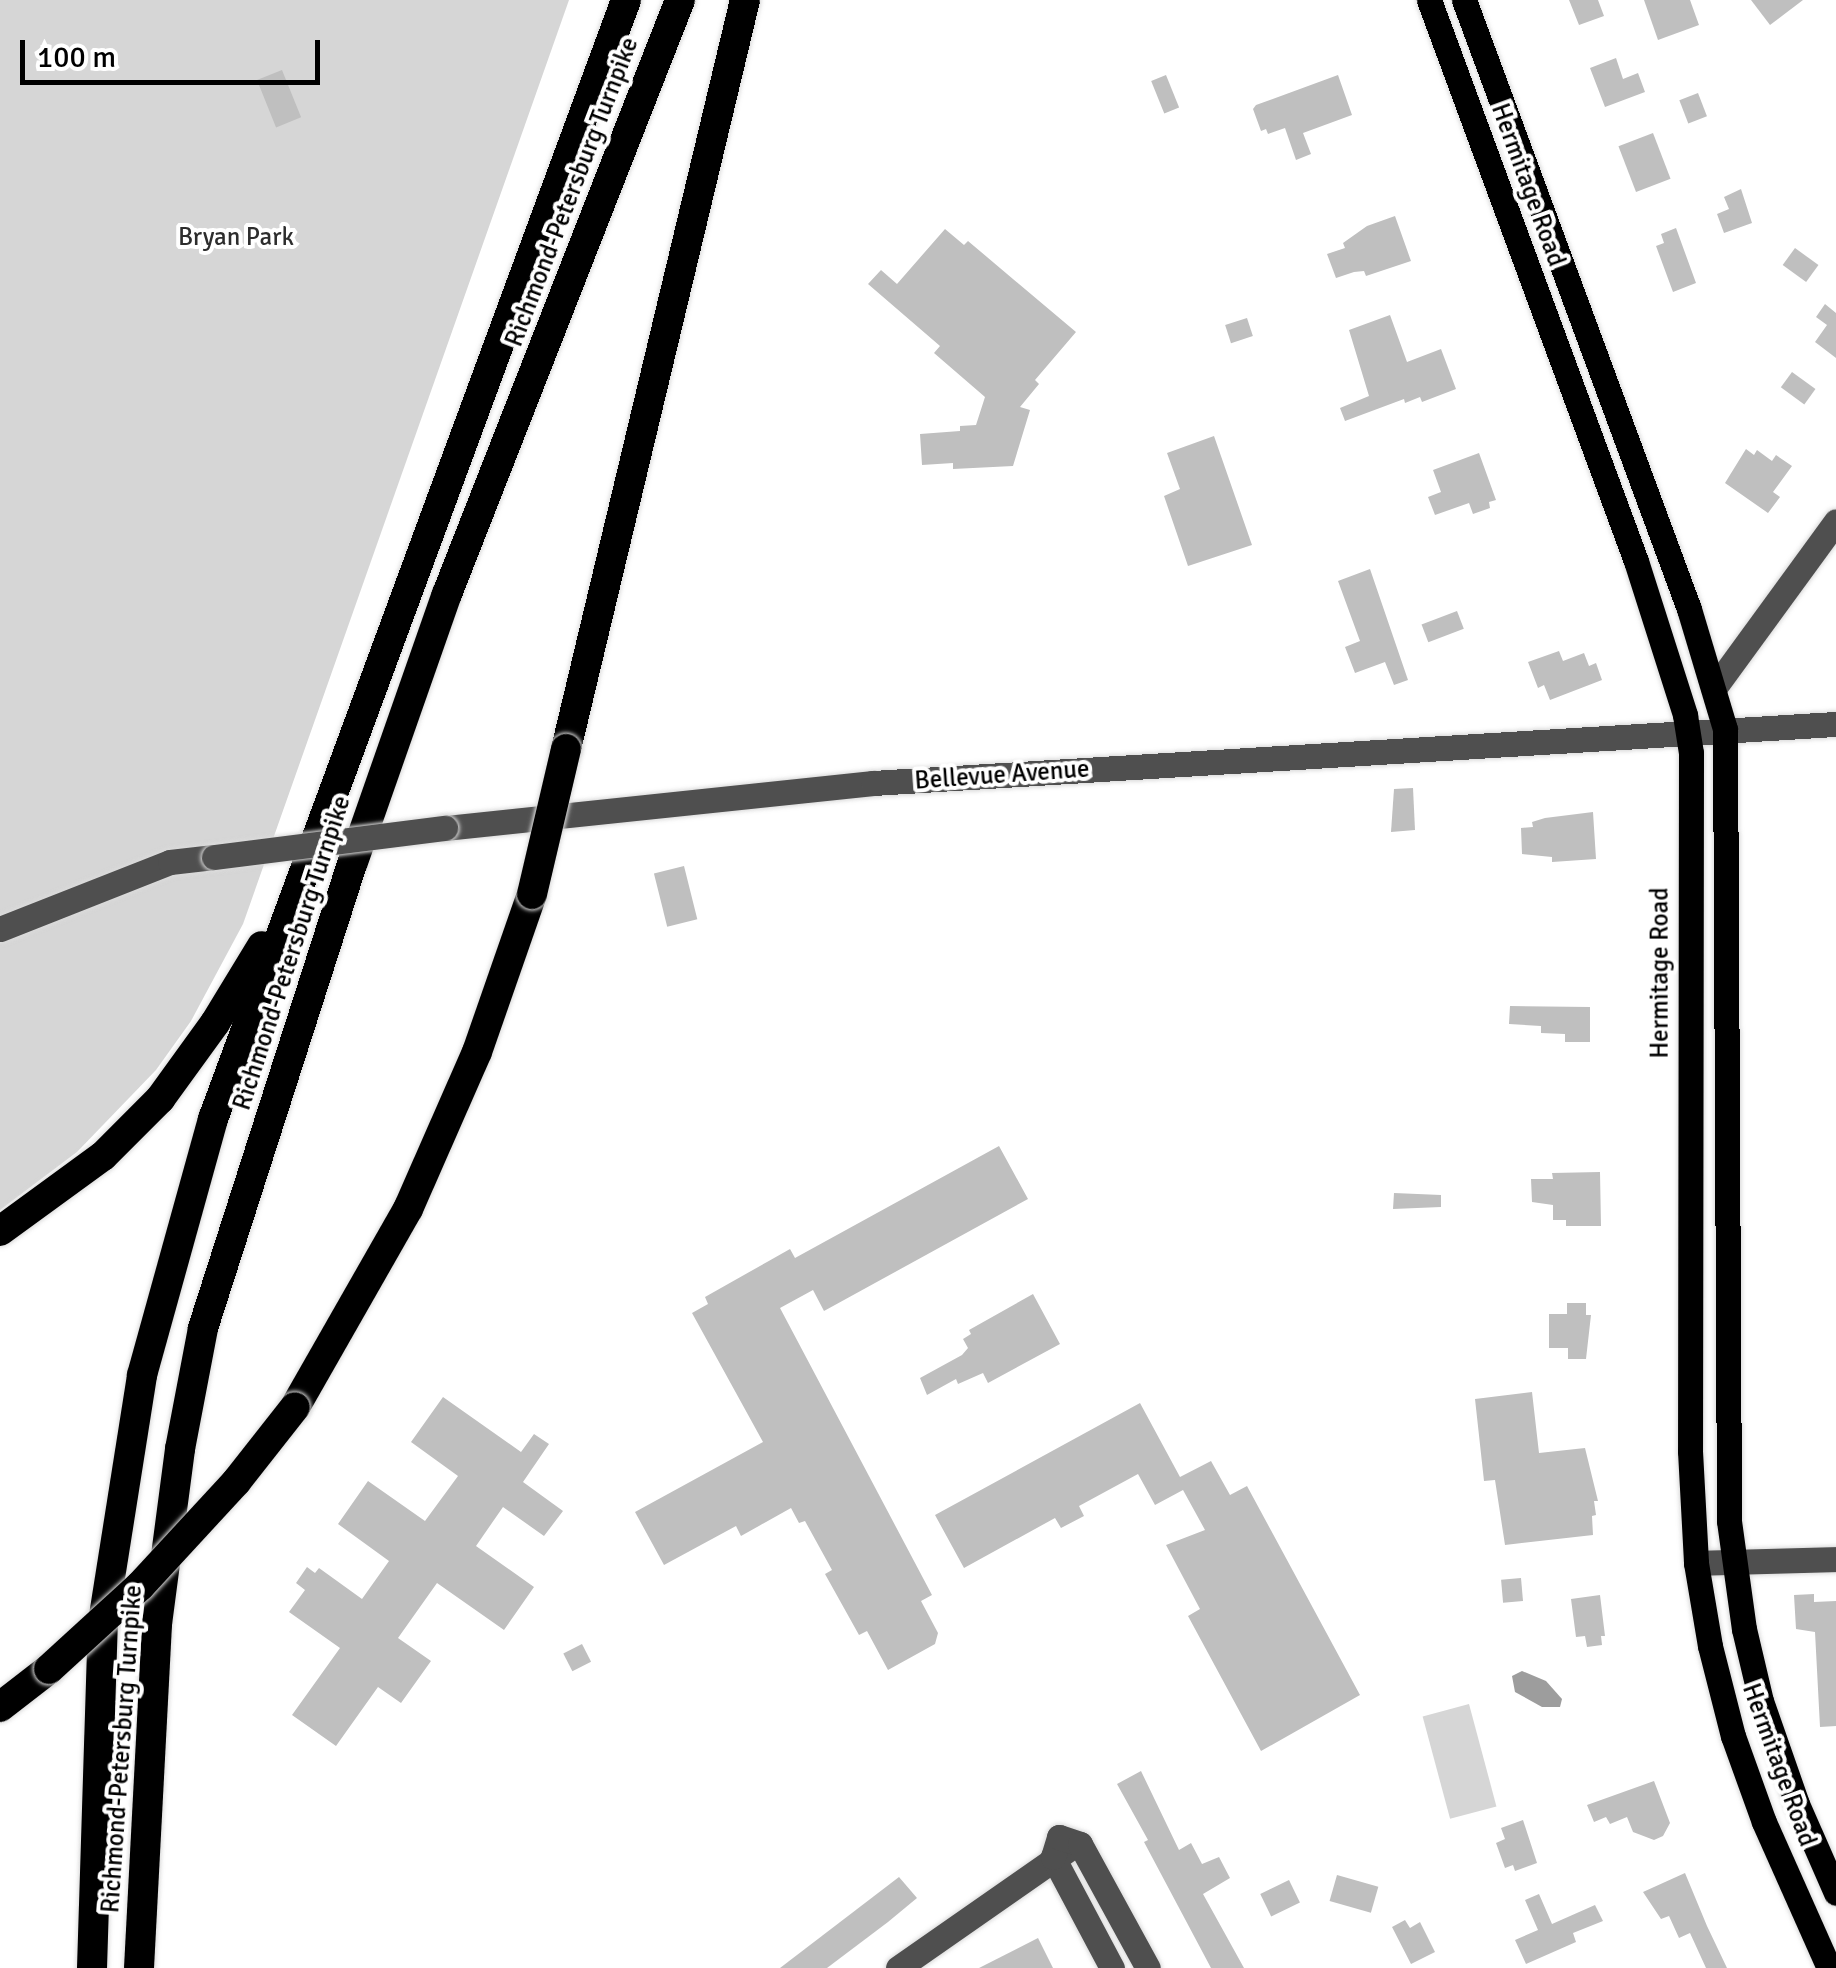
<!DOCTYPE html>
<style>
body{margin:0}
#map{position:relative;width:1836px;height:1968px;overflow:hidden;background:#fff;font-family:Signika,sans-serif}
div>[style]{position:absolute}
.green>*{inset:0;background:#d6d6d6;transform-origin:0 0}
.water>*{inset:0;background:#9d9d9d}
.building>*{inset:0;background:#bfbfbf;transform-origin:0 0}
.roads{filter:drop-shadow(0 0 2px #dbdbdb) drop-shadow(0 0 2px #dbdbdb)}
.minor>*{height:25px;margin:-12.5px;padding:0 12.5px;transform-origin:12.5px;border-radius:12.5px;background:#4f4f4f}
.major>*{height:25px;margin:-12.5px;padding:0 12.5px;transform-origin:12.5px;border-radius:12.5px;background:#000}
.highway>*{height:30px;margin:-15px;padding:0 15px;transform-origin:15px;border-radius:15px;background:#000}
.bridges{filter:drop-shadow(0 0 2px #dbdbdb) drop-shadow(0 0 2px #dbdbdb)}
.minor-bridge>*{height:25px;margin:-12.5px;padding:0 12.5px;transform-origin:12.5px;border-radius:12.5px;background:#4f4f4f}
.highway-bridge>*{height:30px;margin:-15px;padding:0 15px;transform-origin:15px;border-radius:15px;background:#000}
span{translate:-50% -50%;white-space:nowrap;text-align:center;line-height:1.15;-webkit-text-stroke:8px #fff;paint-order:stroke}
.street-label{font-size:25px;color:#000}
.park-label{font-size:25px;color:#2d2d2d}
.scale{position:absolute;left:20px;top:40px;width:300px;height:45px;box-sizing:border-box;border:5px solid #000;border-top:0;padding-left:12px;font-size:30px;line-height:35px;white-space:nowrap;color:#000;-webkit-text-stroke:8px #fff;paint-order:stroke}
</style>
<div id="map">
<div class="green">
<div style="clip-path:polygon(0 0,569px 0,243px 924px,191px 1021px,156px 1070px,77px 1152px,0 1210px)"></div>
<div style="left:1469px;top:1704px;width:106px;height:48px;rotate:75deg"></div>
</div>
<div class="water">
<div style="clip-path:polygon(1522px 1671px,1546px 1681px,1562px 1699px,1560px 1707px,1542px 1707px,1515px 1692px,1512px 1676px)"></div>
</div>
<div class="building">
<div style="clip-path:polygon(1569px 0,1598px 0,1604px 16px,1579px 25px)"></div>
<div style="clip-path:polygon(1644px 0,1690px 0,1699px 25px,1658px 40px)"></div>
<div style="clip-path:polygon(1751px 0,1803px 0,1770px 25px)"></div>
<div style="clip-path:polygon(1616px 58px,1623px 79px,1638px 73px,1645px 92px,1605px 107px,1590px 68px)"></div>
<div style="left:282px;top:70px;width:51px;height:27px;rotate:68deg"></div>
<div style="left:1166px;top:75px;width:35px;height:16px;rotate:68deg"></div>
<div style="clip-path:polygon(1338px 75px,1352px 115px,1303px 133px,1311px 154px,1296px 160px,1285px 128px,1268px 134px,1266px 129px,1261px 131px,1253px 109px,1256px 105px)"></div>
<div style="left:1698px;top:93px;width:25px;height:20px;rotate:69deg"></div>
<div style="left:1653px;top:133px;width:49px;height:37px;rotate:69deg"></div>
<div style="clip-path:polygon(1741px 189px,1752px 223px,1724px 233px,1717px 214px,1729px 209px,1724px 197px)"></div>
<div style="clip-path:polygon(1395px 216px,1411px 261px,1366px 276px,1364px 271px,1354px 272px,1336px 278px,1327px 254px,1345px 248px,1343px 243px,1367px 226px)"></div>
<div style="clip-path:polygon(1676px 228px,1696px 283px,1673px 292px,1656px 246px,1664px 243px,1661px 234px)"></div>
<div style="clip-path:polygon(945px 229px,964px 245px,968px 241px,1076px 332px,1035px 380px,1039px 384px,1020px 407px,1030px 410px,1013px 466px,953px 469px,953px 463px,922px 465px,920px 434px,960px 431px,960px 426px,976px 425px,985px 397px,934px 353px,940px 346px,868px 284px,881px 270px,897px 284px)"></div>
<div style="left:1795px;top:248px;width:29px;height:21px;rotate:36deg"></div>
<div style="clip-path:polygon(1825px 304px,1836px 313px,1836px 358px,1815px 342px,1827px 325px,1816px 317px)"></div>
<div style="clip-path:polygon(1390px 315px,1407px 362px,1441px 349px,1456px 389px,1422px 402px,1420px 397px,1405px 403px,1404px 399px,1345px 421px,1340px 408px,1369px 396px,1349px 330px)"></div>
<div style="left:1247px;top:318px;width:19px;height:23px;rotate:72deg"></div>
<div style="left:1792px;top:372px;width:29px;height:19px;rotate:36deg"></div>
<div style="clip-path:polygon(1214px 436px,1252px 545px,1188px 566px,1164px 496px,1180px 489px,1167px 453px)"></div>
<div style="clip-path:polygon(1746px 449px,1754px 455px,1757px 450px,1772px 461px,1776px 455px,1792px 466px,1773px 492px,1780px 497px,1768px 513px,1725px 483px)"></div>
<div style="clip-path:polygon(1479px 453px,1496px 500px,1489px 502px,1490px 508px,1473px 514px,1469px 503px,1435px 515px,1428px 497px,1441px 492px,1433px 470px)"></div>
<div style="clip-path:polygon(1370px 569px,1408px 680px,1394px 685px,1385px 662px,1355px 673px,1345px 647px,1360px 641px,1338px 581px)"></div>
<div style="left:1457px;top:611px;width:19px;height:38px;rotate:69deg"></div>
<div style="clip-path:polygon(1559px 651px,1563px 661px,1584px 653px,1589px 666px,1596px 663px,1602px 680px,1550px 700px,1544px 685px,1538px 688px,1528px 662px)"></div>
<div style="clip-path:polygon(1413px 788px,1415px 830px,1391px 832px,1394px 789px)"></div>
<div style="clip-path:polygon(1593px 812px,1596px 859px,1552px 862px,1552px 857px,1522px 854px,1521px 828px,1533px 827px,1532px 822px,1545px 818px)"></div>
<div style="left:684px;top:866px;width:55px;height:31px;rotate:76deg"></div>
<div style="clip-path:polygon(1510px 1006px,1590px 1007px,1590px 1042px,1565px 1042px,1565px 1034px,1541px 1033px,1541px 1026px,1509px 1024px)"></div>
<div style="clip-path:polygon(999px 1146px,1028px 1199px,824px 1311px,813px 1290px,780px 1308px,932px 1595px,921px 1601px,938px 1633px,935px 1644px,888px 1670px,867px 1631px,859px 1635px,825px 1574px,832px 1570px,805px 1521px,799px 1523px,791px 1508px,741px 1536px,736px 1526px,664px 1565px,635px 1512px,763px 1442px,692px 1313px,708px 1304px,705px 1297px,767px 1262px,790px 1249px,795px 1258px)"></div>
<div style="clip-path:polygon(1600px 1172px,1601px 1226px,1566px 1226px,1566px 1220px,1553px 1220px,1553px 1205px,1532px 1202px,1531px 1179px,1553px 1179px,1552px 1173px)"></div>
<div style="clip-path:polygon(1394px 1193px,1441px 1195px,1441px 1207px,1393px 1209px)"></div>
<div style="clip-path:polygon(1033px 1294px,1060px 1344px,988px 1383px,983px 1373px,958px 1384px,956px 1379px,927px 1395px,920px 1378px,962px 1355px,968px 1348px,963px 1339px,971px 1334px,969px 1330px)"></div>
<div style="clip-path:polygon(1567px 1303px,1586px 1303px,1586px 1315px,1591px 1315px,1586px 1359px,1568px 1359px,1568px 1348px,1549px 1348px,1549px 1314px,1567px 1314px)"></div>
<div style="clip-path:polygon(1532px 1392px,1539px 1453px,1585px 1448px,1598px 1501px,1594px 1501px,1596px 1515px,1592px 1516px,1593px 1535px,1505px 1545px,1495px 1480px,1484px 1481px,1475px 1399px)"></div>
<div style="clip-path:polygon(443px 1397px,521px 1452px,534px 1434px,549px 1444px,523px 1482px,563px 1511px,544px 1536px,503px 1507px,476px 1546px,534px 1587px,504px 1630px,437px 1583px,398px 1638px,431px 1661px,401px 1703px,378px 1687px,336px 1746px,292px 1715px,340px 1648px,289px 1612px,305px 1590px,296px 1583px,307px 1567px,315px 1573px,319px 1568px,362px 1599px,389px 1561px,338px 1524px,368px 1481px,425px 1521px,458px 1476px,411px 1442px)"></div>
<div style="clip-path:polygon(1140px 1403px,1180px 1477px,1211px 1461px,1230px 1495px,1247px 1486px,1360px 1695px,1261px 1751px,1188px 1616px,1200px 1609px,1166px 1545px,1205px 1530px,1183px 1490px,1155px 1505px,1138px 1474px,1079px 1506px,1084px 1516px,1061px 1528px,1055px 1518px,964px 1568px,935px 1515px)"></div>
<div style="left:1521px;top:1578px;width:23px;height:20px;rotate:85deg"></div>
<div style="clip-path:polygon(1814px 1594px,1814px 1602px,1836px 1601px,1836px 1726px,1820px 1727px,1815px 1632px,1796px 1629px,1794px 1595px)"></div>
<div style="clip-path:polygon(1600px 1595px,1605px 1636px,1601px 1636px,1602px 1645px,1587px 1647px,1585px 1636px,1576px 1637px,1571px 1599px)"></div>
<div style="left:582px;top:1644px;width:20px;height:21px;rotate:63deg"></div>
<div style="clip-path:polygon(1141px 1771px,1179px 1850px,1191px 1843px,1202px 1864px,1219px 1857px,1230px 1878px,1203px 1894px,1244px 1968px,1211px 1968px,1144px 1842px,1148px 1840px,1117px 1784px)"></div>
<div style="clip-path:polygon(1654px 1781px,1670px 1823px,1663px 1836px,1654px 1840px,1633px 1832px,1627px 1817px,1610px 1824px,1606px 1817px,1594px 1822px,1587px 1805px)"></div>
<div style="clip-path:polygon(1523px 1820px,1537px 1863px,1515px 1871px,1513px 1865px,1505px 1868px,1496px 1843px,1505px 1839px,1501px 1828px)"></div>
<div style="clip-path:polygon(1685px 1873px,1707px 1926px,1727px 1968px,1706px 1968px,1690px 1933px,1679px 1938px,1669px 1916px,1661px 1919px,1643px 1892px)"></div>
<div style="left:1337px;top:1875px;width:43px;height:27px;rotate:16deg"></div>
<div style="clip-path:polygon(899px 1877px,917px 1898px,888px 1922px,827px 1968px,780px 1968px)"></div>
<div style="left:1289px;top:1880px;width:25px;height:32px;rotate:64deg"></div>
<div style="clip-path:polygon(1539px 1894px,1552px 1924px,1595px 1905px,1603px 1921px,1573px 1933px,1576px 1942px,1526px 1964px,1515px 1940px,1538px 1930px,1525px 1900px)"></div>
<div style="clip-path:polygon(1405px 1920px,1410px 1928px,1420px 1922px,1435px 1952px,1411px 1964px,1392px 1927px)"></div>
<div style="clip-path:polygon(1038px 1938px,1053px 1968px,979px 1968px)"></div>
</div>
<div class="roads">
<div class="minor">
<div style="left:1715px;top:687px;width:205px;rotate:-53.9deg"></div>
<div style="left:445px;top:828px;width:430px;rotate:-6deg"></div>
<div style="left:873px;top:783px;width:965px;rotate:-3.51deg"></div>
<div style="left:0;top:929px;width:183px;rotate:-21.5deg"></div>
<div style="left:170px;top:862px;width:44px;rotate:-6.5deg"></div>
<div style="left:1696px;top:1563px;width:140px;rotate:-1.6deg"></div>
<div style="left:898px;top:1968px;width:205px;rotate:-34.9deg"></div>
<div style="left:1112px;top:1968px;width:126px;rotate:-118deg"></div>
<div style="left:1053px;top:1857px;width:21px;rotate:-73deg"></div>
<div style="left:1059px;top:1837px;width:22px;rotate:18deg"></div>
<div style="left:1080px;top:1844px;width:141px;rotate:61.3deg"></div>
</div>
<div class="major">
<div style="left:1429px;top:0;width:598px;rotate:69.75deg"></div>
<div style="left:1636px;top:561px;width:162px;rotate:72.3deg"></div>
<div style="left:1685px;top:715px;width:38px;rotate:81deg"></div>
<div style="left:1691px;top:753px;width:698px;rotate:90.08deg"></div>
<div style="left:1690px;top:1451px;width:112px;rotate:86.9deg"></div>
<div style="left:1696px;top:1563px;width:84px;rotate:80.4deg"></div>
<div style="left:1710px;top:1646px;width:93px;rotate:75.7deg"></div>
<div style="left:1733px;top:1736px;width:91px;rotate:70.2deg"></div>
<div style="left:1764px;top:1822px;width:160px;rotate:66deg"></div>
<div style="left:1464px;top:0;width:649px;rotate:69.72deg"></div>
<div style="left:1689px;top:609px;width:125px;rotate:73.3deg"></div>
<div style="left:1725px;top:729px;width:792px;rotate:89.71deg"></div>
<div style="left:1729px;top:1521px;width:109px;rotate:82.1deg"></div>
<div style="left:1744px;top:1629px;width:74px;rotate:76.7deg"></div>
<div style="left:1761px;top:1701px;width:109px;rotate:70.7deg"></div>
<div style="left:1797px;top:1804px;width:97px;rotate:66.3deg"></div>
</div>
<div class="highway">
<div style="left:566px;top:749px;width:770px;rotate:-76.56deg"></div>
<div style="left:0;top:1231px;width:127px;rotate:-36.1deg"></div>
<div style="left:103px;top:1156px;width:81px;rotate:-45deg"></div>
<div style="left:160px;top:1099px;width:94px;rotate:-54.1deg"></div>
<div style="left:215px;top:1023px;width:90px;rotate:-58.6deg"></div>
<div style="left:295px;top:1407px;width:228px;rotate:-60.3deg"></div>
<div style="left:408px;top:1209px;width:171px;rotate:-66.3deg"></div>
<div style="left:477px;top:1052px;width:167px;rotate:-70.8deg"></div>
<div style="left:0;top:1707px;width:62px;rotate:-37.8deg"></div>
<div style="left:92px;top:1968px;width:346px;rotate:-88.2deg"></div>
<div style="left:103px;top:1622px;width:250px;rotate:-81deg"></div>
<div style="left:142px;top:1375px;width:266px;rotate:-74.5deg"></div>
<div style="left:213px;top:1119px;width:1193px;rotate:-69.74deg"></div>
<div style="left:139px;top:1968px;width:344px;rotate:-87deg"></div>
<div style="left:157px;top:1624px;width:177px;rotate:-82.5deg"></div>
<div style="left:180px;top:1449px;width:123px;rotate:-79.2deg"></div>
<div style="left:203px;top:1328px;width:490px;rotate:-72.2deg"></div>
<div style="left:353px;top:862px;width:284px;rotate:-70.7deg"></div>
<div style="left:447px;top:594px;width:638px;rotate:-68.58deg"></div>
</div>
</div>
<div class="bridges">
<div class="minor-bridge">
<div style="left:214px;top:857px;width:233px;rotate:-7.2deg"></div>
</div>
<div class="highway-bridge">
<div style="left:532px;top:894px;width:149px;rotate:-76.8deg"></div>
<div style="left:49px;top:1669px;width:123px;rotate:-42.4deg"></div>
<div style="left:140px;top:1586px;width:142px;rotate:-47.3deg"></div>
<div style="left:236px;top:1482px;width:95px;rotate:-51.8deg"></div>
</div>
</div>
<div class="street-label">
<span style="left:1528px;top:185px;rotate:70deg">Hermitage Road</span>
<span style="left:572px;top:192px;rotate:-69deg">Richmond-Petersburg Turnpike</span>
<span style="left:1002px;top:775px;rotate:-4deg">Bellevue Avenue</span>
<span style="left:292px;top:953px;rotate:-72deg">Richmond-Petersburg Turnpike</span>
<span style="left:1660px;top:973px;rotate:-90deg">Hermitage Road</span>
<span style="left:122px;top:1749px;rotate:-86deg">Richmond-Petersburg Turnpike</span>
<span style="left:1779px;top:1765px;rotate:70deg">Hermitage Road</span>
</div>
<div class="park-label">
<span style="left:236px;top:237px">Bryan Park</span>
</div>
<div class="scale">100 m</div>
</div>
